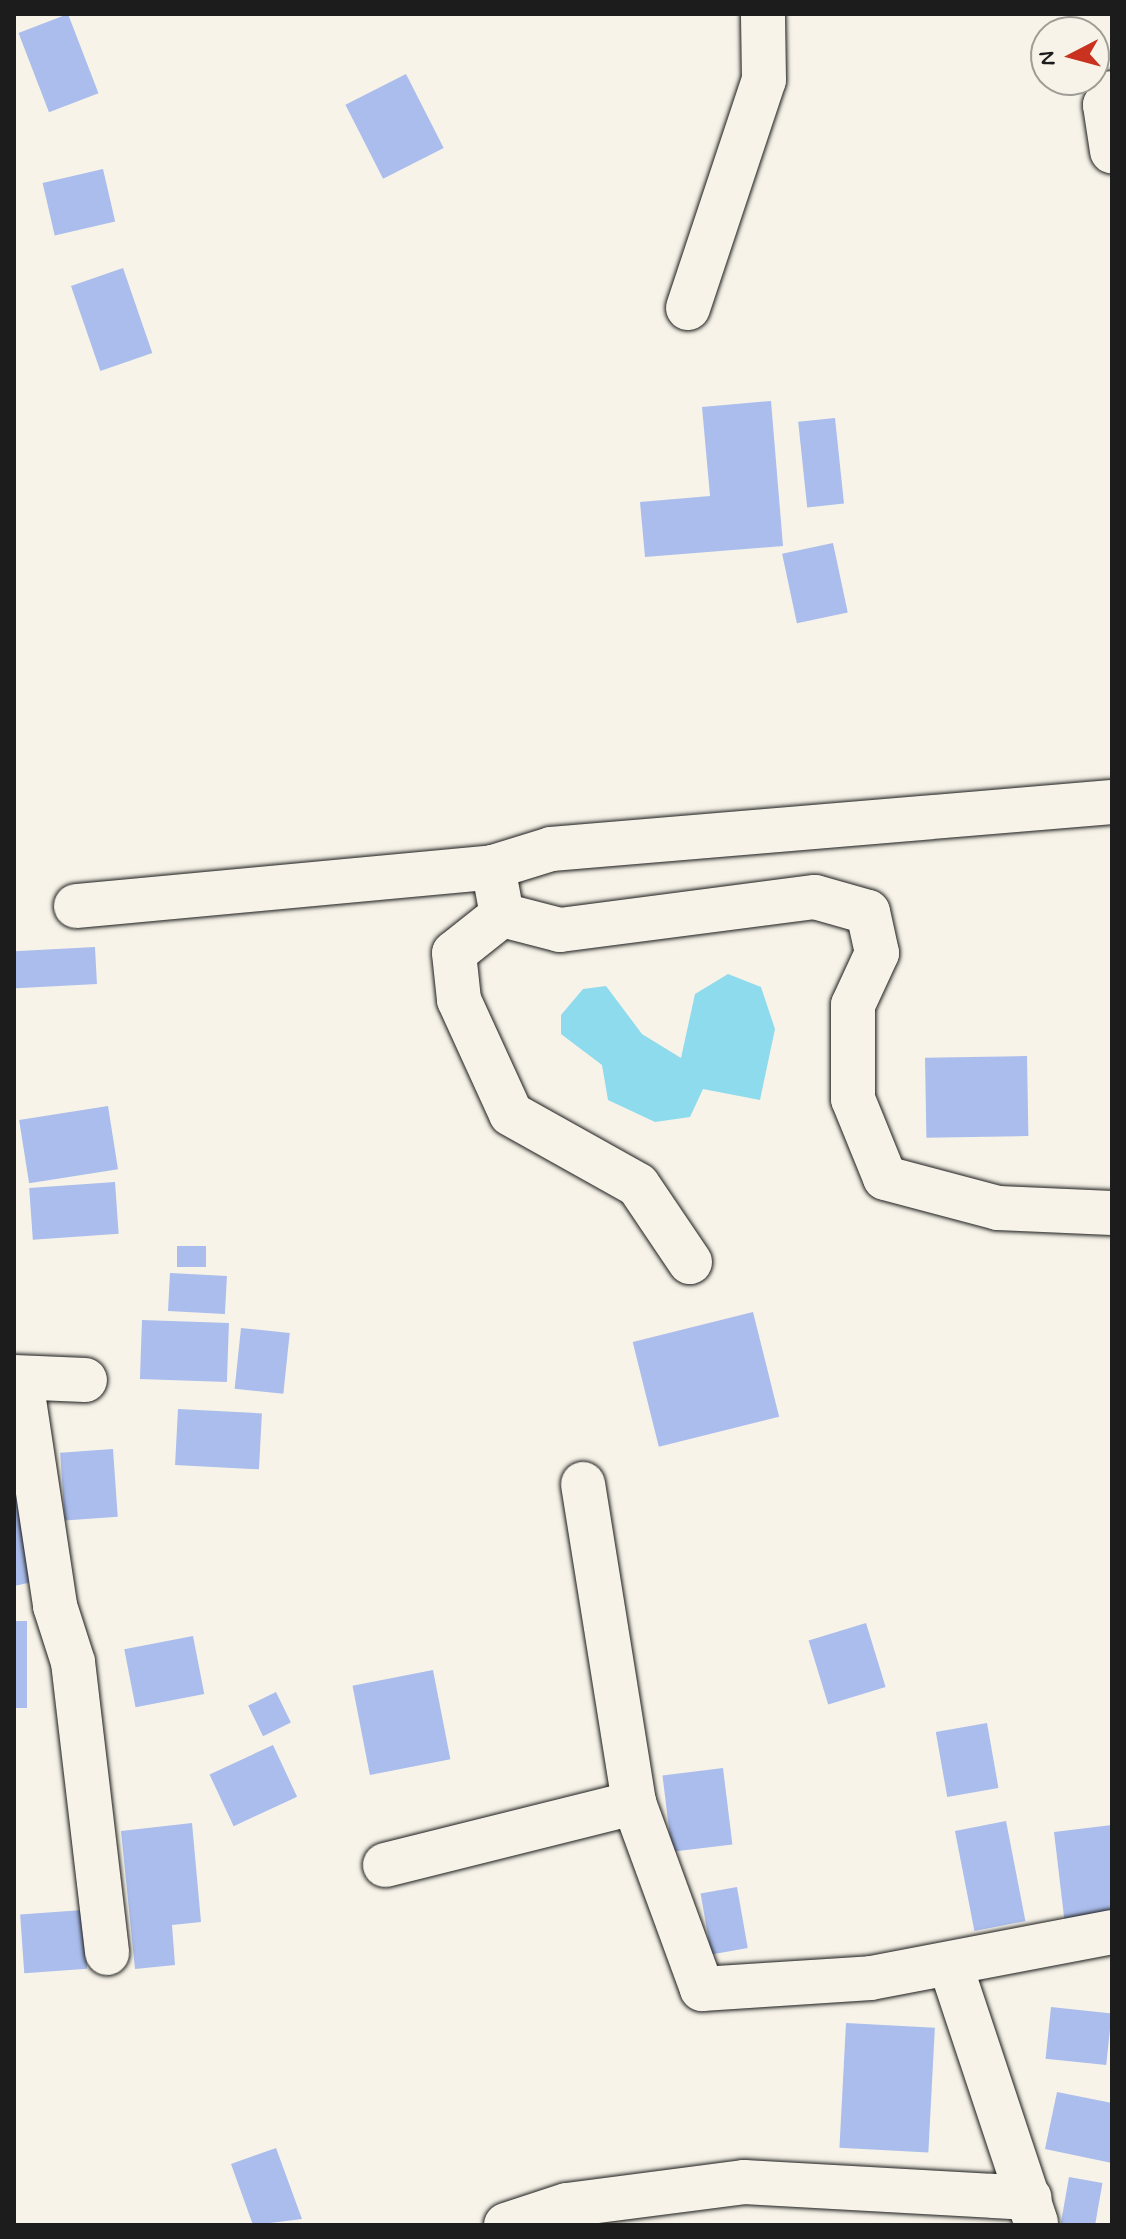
<!DOCTYPE html>
<style>
body{margin:0}
#map{position:relative;width:1126px;height:2239px;overflow:hidden;background:#f7f3e8;font-family:Mynerve,sans-serif}
div>[style]{position:absolute}
.water>*{inset:0;background:#8edbed}
.building>*{inset:0;background:#aabdec;transform-origin:0 0}
.roads{filter:drop-shadow(0 0 2px #1c1c1c) drop-shadow(0 0 2px #1c1c1c)}
.minor>*{height:44px;margin:-22px;padding:0 22px;transform-origin:22px;border-radius:22px;background:#f7f3e8}
span{translate:-50% -50%;white-space:nowrap;text-align:center;line-height:1.15;-webkit-text-stroke:8px #f7f3e8;paint-order:stroke}
.frame{position:absolute;inset:0;border:16px solid #1c1c1c;pointer-events:none}
.north{position:absolute;left:1030px;top:16px;width:80px;height:80px;box-sizing:border-box;background:#f7f3e8;border:2px solid #9f9d96;border-radius:50%;rotate:264deg;font-size:22px;font-weight:700;line-height:32px;text-align:center;color:#1c1c1c}
.north::after{content:'';display:block;margin:auto;width:28px;height:36px;background:#c8321e;clip-path:polygon(50% 0,100% 100%,50% 72%,0 100%)}
</style>
<div id="map">
<div class="water">
<div style="clip-path:polygon(728px 974px,761px 987px,775px 1029px,760px 1100px,703px 1089px,690px 1117px,655px 1122px,608px 1100px,602px 1065px,561px 1034px,561px 1015px,583px 989px,606px 986px,642px 1034px,681px 1058px,695px 994px)"></div>
</div>
<div class="building">
<div style="left:68px;top:14px;width:85px;height:53px;rotate:69deg"></div>
<div style="left:406px;top:74px;width:83px;height:68px;rotate:63deg"></div>
<div style="left:103px;top:169px;width:54px;height:62px;rotate:77deg"></div>
<div style="left:123px;top:268px;width:90px;height:55px;rotate:71deg"></div>
<div style="clip-path:polygon(771px 401px,783px 546px,645px 557px,640px 502px,710px 496px,702px 407px)"></div>
<div style="left:835px;top:418px;width:86px;height:37px;rotate:84deg"></div>
<div style="left:833px;top:543px;width:71px;height:52px;rotate:78deg"></div>
<div style="left:95px;top:947px;width:37px;height:81px;rotate:87deg"></div>
<div style="left:1027px;top:1056px;width:80px;height:102px;rotate:89deg"></div>
<div style="left:108px;top:1106px;width:64px;height:90px;rotate:81deg"></div>
<div style="left:115px;top:1182px;width:52px;height:86px;rotate:86deg"></div>
<div style="left:177px;top:1246px;width:29px;height:21px"></div>
<div style="left:170px;top:1273px;width:57px;height:38px;rotate:3deg"></div>
<div style="left:753px;top:1312px;width:108px;height:124px;rotate:76deg"></div>
<div style="left:142px;top:1320px;width:87px;height:59px;rotate:2deg"></div>
<div style="left:241px;top:1328px;width:49px;height:61px;rotate:6deg"></div>
<div style="left:178px;top:1409px;width:84px;height:56px;rotate:3deg"></div>
<div style="left:113px;top:1449px;width:68px;height:53px;rotate:86deg"></div>
<div style="clip-path:polygon(17px 1495px,37px 1581px,14px 1586px,14px 1496px)"></div>
<div style="left:14px;top:1621px;width:13px;height:87px"></div>
<div style="left:866px;top:1623px;width:67px;height:60px;rotate:73deg"></div>
<div style="left:193px;top:1636px;width:59px;height:70px;rotate:79deg"></div>
<div style="left:433px;top:1670px;width:91px;height:82px;rotate:79deg"></div>
<div style="left:276px;top:1692px;width:34px;height:31px;rotate:64deg"></div>
<div style="left:987px;top:1723px;width:66px;height:52px;rotate:80deg"></div>
<div style="left:273px;top:1745px;width:57px;height:70px;rotate:65deg"></div>
<div style="left:723px;top:1768px;width:77px;height:61px;rotate:83deg"></div>
<div style="left:1006px;top:1821px;width:102px;height:52px;rotate:79deg"></div>
<div style="clip-path:polygon(192px 1823px,201px 1922px,172px 1925px,175px 1965px,135px 1969px,121px 1831px)"></div>
<div style="clip-path:polygon(1112px 1825px,1112px 1919px,1065px 1925px,1054px 1832px)"></div>
<div style="left:737px;top:1887px;width:62px;height:37px;rotate:80deg"></div>
<div style="left:83px;top:1910px;width:59px;height:63px;rotate:86deg"></div>
<div style="left:1051px;top:2007px;width:61px;height:52px;rotate:6deg"></div>
<div style="left:846px;top:2023px;width:89px;height:125px;rotate:3deg"></div>
<div style="clip-path:polygon(1057px 2092px,1112px 2103px,1112px 2163px,1045px 2149px)"></div>
<div style="clip-path:polygon(276px 2148px,302px 2219px,253px 2225px,231px 2164px)"></div>
<div style="left:1069px;top:2177px;width:34px;height:49px;rotate:10deg"></div>
</div>
<div class="roads">
<div class="minor">
<div style="left:1112px;top:93px;width:14px;rotate:120deg"></div>
<div style="left:1105px;top:105px;width:47px;rotate:81.3deg"></div>
<div style="left:688px;top:308px;width:240px;rotate:-71.6deg"></div>
<div style="left:764px;top:80px;width:66px;rotate:-90.9deg"></div>
<div style="left:76px;top:906px;width:419px;rotate:-5.3deg"></div>
<div style="left:502px;top:915px;width:60px;rotate:14.5deg"></div>
<div style="left:560px;top:930px;width:257px;rotate:-7.4deg"></div>
<div style="left:815px;top:897px;width:55px;rotate:15.8deg"></div>
<div style="left:868px;top:912px;width:42px;rotate:77.6deg"></div>
<div style="left:877px;top:953px;width:57px;rotate:114.8deg"></div>
<div style="left:853px;top:1005px;width:94px;rotate:90deg"></div>
<div style="left:853px;top:1099px;width:85px;rotate:67.9deg"></div>
<div style="left:885px;top:1178px;width:117px;rotate:14.9deg"></div>
<div style="left:998px;top:1208px;width:114px;rotate:2.5deg"></div>
<div style="left:502px;top:915px;width:49px;rotate:-100.6deg"></div>
<div style="left:493px;top:867px;width:61px;rotate:-17.2deg"></div>
<div style="left:551px;top:849px;width:563px;rotate:-4.79deg"></div>
<div style="left:502px;top:915px;width:61px;rotate:141.6deg"></div>
<div style="left:454px;top:953px;width:47px;rotate:83.9deg"></div>
<div style="left:459px;top:1000px;width:125px;rotate:65.5deg"></div>
<div style="left:511px;top:1114px;width:145px;rotate:29.2deg"></div>
<div style="left:638px;top:1185px;width:93px;rotate:56deg"></div>
<div style="left:14px;top:1377px;width:71px;rotate:2.4deg"></div>
<div style="left:21px;top:1380px;width:229px;rotate:81.4deg"></div>
<div style="left:55px;top:1606px;width:59px;rotate:72.2deg"></div>
<div style="left:73px;top:1662px;width:293px;rotate:83.3deg"></div>
<div style="left:583px;top:1484px;width:323px;rotate:80.9deg"></div>
<div style="left:634px;top:1803px;width:198px;rotate:69.9deg"></div>
<div style="left:702px;top:1989px;width:169px;rotate:-3.7deg"></div>
<div style="left:871px;top:1978px;width:245px;rotate:-10.8deg"></div>
<div style="left:385px;top:1865px;width:257px;rotate:-14deg"></div>
<div style="left:950px;top:1964px;width:273px;rotate:71.6deg"></div>
<div style="left:506px;top:2225px;width:64px;rotate:-18.2deg"></div>
<div style="left:567px;top:2205px;width:178px;rotate:-7.4deg"></div>
<div style="left:744px;top:2182px;width:286px;rotate:3.2deg"></div>
</div>
</div>
<div class="frame"></div>
<div class="north">N</div>
</div>
